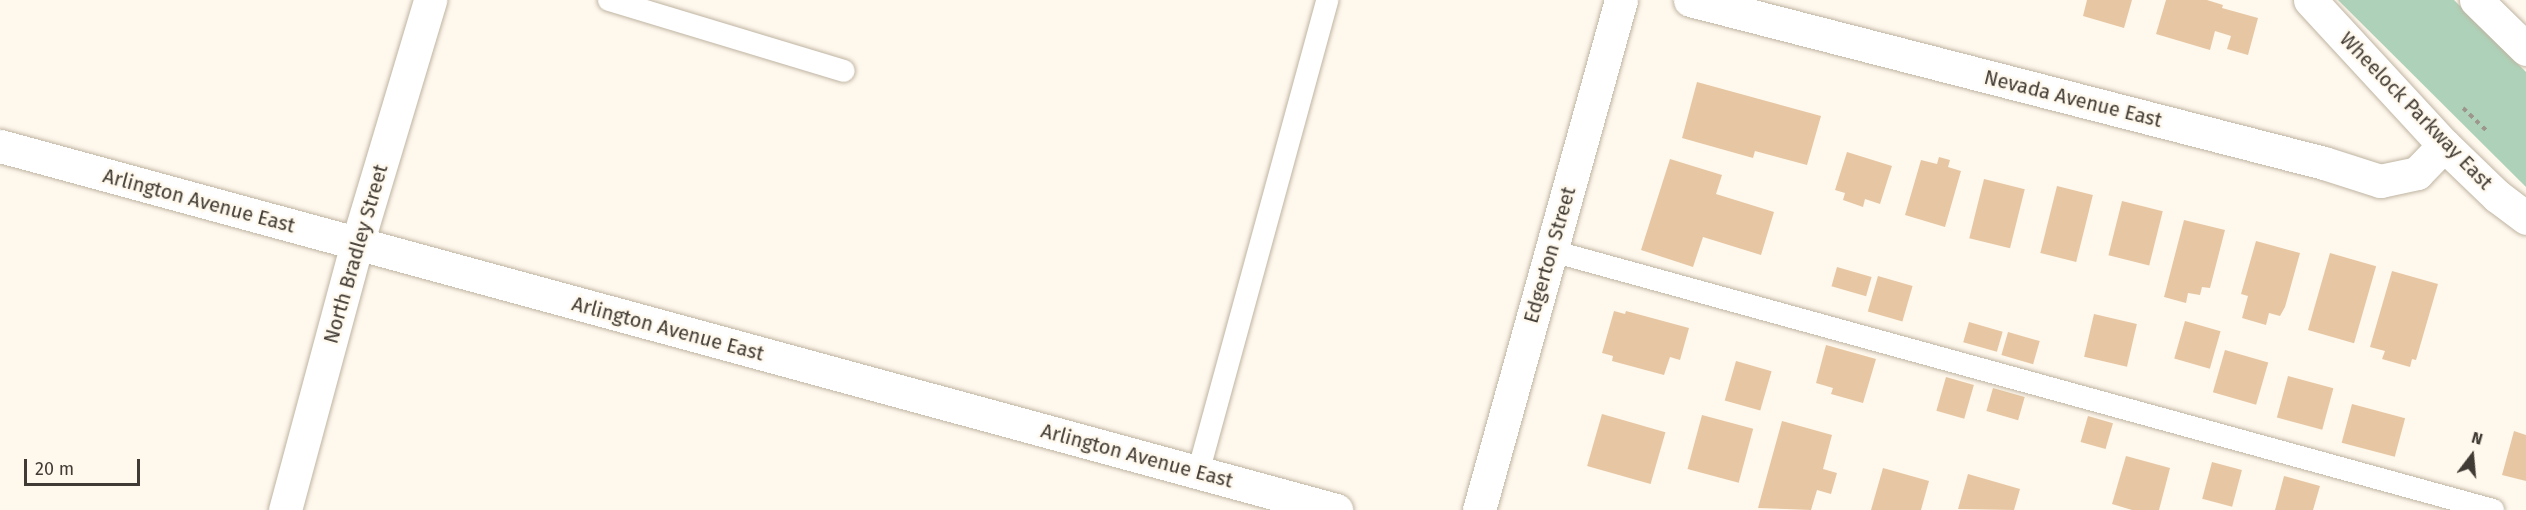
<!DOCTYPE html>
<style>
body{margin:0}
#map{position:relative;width:2526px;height:510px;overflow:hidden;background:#fff8ed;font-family:"Fira Sans",sans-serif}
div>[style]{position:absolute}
.green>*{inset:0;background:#aed2b9}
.building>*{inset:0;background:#e7c7a3;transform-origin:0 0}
.path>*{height:4px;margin-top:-2px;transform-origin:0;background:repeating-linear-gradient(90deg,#9c968d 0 4.5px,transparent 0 9px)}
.roads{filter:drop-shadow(0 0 2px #bfb4a2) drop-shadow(0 0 2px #bfb4a2)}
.service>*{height:22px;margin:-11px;padding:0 11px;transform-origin:11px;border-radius:11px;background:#fff}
.minor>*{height:33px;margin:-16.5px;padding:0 16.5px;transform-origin:16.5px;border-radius:16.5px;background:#fff}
.tertiary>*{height:33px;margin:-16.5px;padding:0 16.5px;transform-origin:16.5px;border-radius:16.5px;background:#fff}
span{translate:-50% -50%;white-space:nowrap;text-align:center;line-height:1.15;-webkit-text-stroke:4.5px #fff8ed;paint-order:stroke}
.street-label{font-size:20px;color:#403b34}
.north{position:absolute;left:2442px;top:426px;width:60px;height:60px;-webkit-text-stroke:4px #fff8ed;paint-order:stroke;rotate:16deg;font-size:16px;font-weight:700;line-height:24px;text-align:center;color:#403b34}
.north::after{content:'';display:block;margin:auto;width:21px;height:27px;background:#403b34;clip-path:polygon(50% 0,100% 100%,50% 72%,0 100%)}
.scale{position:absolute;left:24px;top:459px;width:116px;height:27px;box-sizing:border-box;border:3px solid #403b34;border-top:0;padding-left:8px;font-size:18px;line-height:21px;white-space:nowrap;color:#403b34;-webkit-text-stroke:4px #fff8ed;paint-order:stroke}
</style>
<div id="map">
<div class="green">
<div style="clip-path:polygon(2338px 0,2454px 0,2526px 72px,2526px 187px)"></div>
</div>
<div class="building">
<div style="clip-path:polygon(2087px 0,2132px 0,2124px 28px,2083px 16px)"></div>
<div style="clip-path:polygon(2166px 0,2207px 0,2223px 5px,2222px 8px,2258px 18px,2248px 55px,2227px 49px,2231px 36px,2215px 31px,2210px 50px,2156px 34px)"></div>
<div style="clip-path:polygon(1697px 82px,1821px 116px,1807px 165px,1755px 151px,1753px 158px,1682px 138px)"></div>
<div style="clip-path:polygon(1847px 152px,1892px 166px,1880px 204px,1865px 199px,1863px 207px,1843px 200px,1845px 193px,1835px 190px)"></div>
<div style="clip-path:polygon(1939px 157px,1950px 160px,1948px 167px,1961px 171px,1945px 227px,1905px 215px,1921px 160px,1937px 164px)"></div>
<div style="clip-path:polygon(1670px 159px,1722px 175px,1716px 194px,1774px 212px,1761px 255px,1703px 237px,1693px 267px,1641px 250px)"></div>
<div style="left:1984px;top:179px;width:42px;height:61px;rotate:14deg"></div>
<div style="left:2057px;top:186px;width:37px;height:69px;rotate:14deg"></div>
<div style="left:2122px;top:201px;width:42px;height:56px;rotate:14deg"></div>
<div style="clip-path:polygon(2184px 220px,2225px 230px,2210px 288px,2202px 287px,2200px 295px,2188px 293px,2186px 303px,2164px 297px)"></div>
<div style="clip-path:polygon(2256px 241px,2300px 253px,2285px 307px,2280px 316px,2269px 313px,2266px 325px,2242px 318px,2248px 296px,2241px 294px)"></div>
<div style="left:2330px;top:253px;width:48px;height:80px;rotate:16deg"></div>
<div style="left:1837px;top:267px;width:36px;height:20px;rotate:16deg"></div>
<div style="clip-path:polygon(2392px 271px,2438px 284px,2416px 360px,2412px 359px,2410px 367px,2382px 359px,2385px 351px,2370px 347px)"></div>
<div style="left:1878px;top:276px;width:36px;height:37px;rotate:16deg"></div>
<div style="clip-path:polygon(1614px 311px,1625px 314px,1626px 311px,1689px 328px,1680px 360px,1670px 357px,1664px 375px,1612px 361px,1613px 356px,1602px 353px)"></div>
<div style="left:2094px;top:314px;width:44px;height:44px;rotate:13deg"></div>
<div style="left:2185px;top:321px;width:37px;height:39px;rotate:16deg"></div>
<div style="left:1969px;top:322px;width:35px;height:21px;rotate:16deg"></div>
<div style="left:2008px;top:332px;width:33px;height:24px;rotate:16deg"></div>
<div style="clip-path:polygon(1826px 345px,1876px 359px,1863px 403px,1831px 394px,1833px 388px,1816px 383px)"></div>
<div style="left:2225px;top:350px;width:45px;height:44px;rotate:16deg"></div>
<div style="left:1736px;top:361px;width:37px;height:41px;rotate:16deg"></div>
<div style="left:2288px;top:376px;width:47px;height:43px;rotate:15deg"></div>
<div style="left:1946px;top:377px;width:29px;height:35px;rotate:16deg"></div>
<div style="left:1993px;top:388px;width:33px;height:24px;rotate:16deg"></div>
<div style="left:2352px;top:404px;width:55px;height:40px;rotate:15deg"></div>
<div style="left:1602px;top:414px;width:66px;height:54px;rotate:16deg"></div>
<div style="left:1702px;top:415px;width:53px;height:56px;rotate:15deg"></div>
<div style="left:2088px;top:416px;width:26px;height:27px;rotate:16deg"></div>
<div style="clip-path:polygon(1782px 421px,1832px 435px,1823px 469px,1837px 473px,1831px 494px,1817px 490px,1811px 510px,1758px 508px)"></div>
<div style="clip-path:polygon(2514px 431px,2526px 435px,2526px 481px,2502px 475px)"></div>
<div style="clip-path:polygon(2126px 456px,2170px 468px,2159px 510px,2132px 510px,2112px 504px)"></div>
<div style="left:2212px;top:462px;width:31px;height:38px;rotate:15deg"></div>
<div style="clip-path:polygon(1883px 468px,1929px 481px,1921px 510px,1871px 510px)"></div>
<div style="clip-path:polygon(1968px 474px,2020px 489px,2014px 510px,1958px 509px)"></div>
<div style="clip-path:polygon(2284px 476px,2320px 486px,2313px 510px,2275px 510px)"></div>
</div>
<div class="path">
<div style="left:2463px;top:108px;width:35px;rotate:44deg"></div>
</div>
<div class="roads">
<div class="service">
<div style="left:609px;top:0;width:245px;rotate:16.8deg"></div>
<div style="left:1552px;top:251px;width:976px;rotate:15.39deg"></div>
<div style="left:1198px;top:473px;width:490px;rotate:-74.7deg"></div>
</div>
<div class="minor">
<div style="left:1690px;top:0;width:655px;rotate:14.42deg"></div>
<div style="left:2324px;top:163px;width:59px;rotate:17.8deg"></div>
<div style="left:2380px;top:181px;width:38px;rotate:-12deg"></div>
<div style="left:2417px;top:173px;width:39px;rotate:-46deg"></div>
<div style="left:285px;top:510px;width:276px;rotate:-74.9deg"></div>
<div style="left:357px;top:244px;width:255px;rotate:-73.3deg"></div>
</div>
<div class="tertiary">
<div style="left:2310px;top:0;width:197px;rotate:47.3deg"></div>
<div style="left:2444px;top:145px;width:74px;rotate:43.9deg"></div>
<div style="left:2497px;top:196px;width:36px;rotate:37deg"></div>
<div style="left:2476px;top:0;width:70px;rotate:44.4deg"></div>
<div style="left:0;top:146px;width:1385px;rotate:15.24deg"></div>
<div style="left:1479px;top:510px;width:529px;rotate:-74.44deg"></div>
</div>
</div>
<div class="street-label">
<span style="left:2073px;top:99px;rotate:14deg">Nevada Avenue East</span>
<span style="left:2416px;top:111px;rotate:46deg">Wheelock Parkway East</span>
<span style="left:199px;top:201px;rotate:15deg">Arlington Avenue East</span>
<span style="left:356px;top:254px;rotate:-74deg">North Bradley Street</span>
<span style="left:1550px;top:255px;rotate:-74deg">Edgerton Street</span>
<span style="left:668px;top:329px;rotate:15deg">Arlington Avenue East</span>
<span style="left:1137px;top:456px;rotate:15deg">Arlington Avenue East</span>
</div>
<div class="north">N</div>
<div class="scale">20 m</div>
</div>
